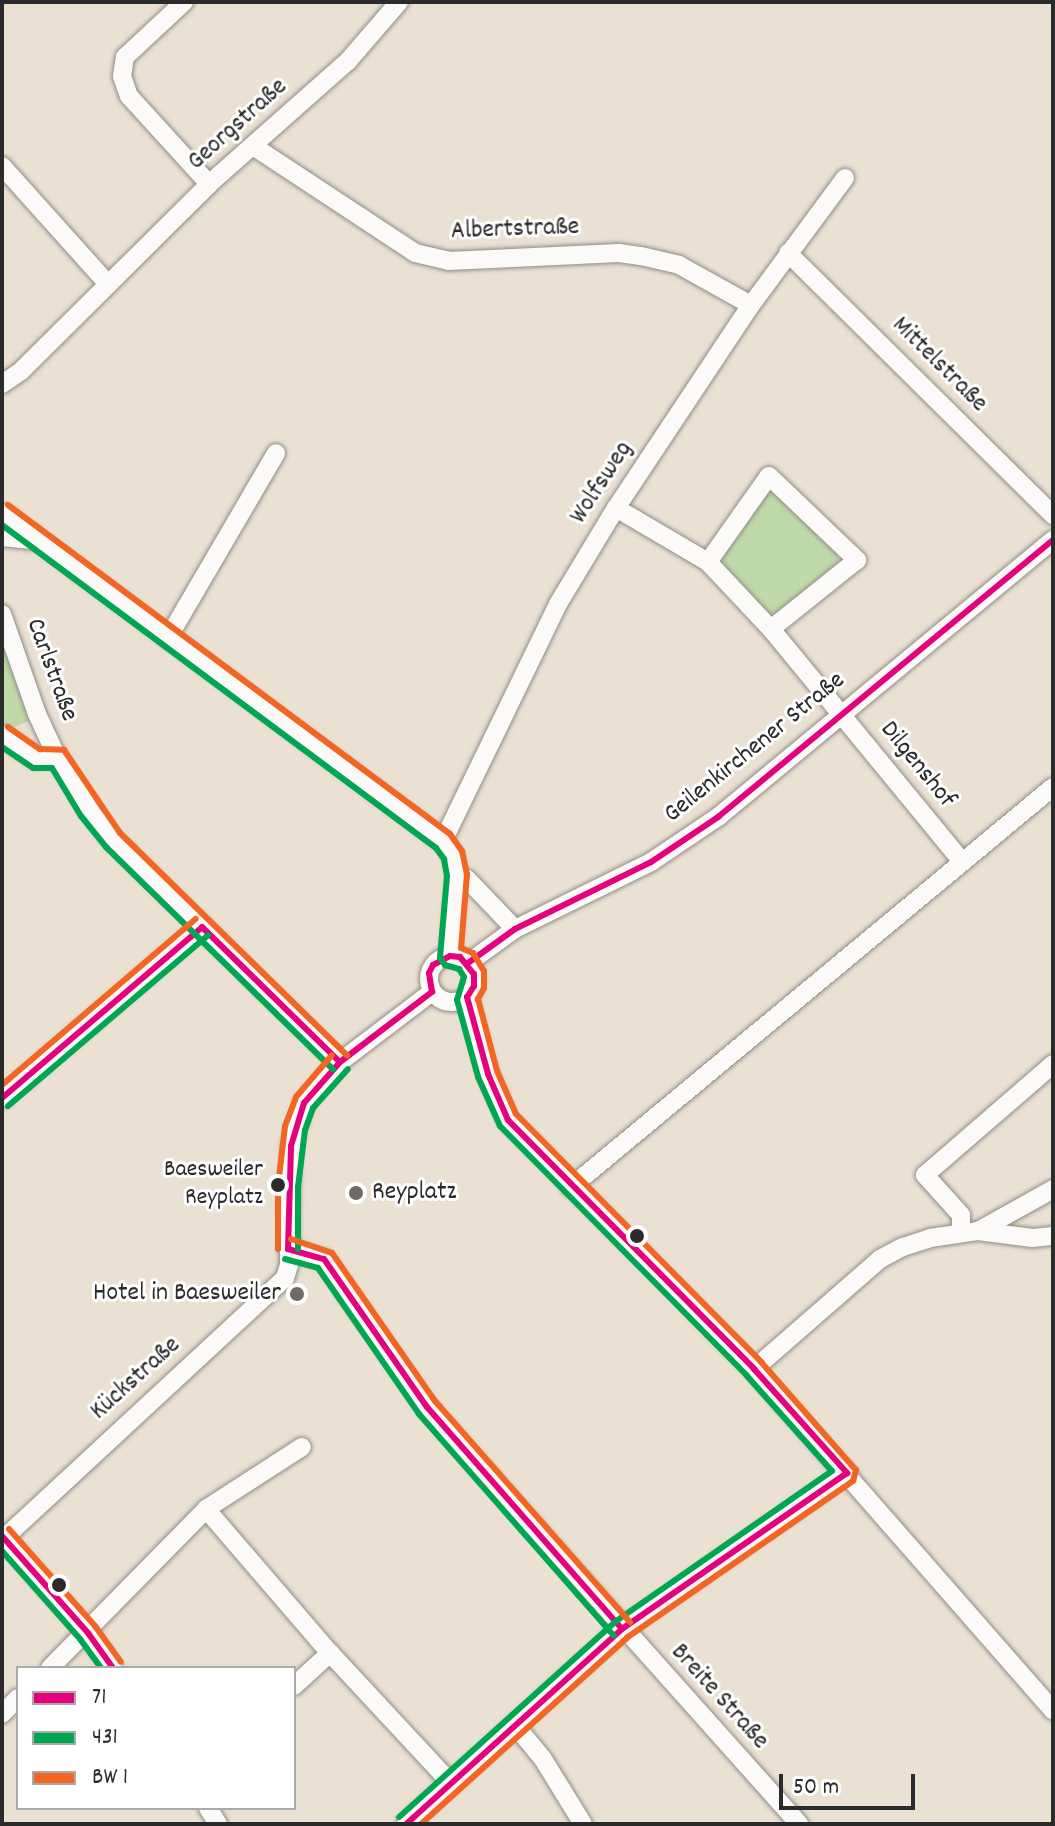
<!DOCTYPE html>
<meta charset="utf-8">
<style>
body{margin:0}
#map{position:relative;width:1055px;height:1826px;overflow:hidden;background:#eae1d3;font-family:Dekko,sans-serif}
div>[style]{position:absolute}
.green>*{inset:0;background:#bfdaa9}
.roads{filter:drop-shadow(0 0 2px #908c85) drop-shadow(0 0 2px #908c85)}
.street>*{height:18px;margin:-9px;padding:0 9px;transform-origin:9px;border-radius:9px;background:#fcfaf8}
.street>.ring{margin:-9px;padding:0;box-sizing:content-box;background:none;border:18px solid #fcfaf8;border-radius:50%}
.bus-1>*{height:6px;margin:-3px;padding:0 3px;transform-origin:3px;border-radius:3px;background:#e5007d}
.bus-2>*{height:6px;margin:-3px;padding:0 3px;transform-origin:3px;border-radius:3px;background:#00a651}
.bus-3>*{height:6px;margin:-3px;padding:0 3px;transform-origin:3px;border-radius:3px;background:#f26522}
.dots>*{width:22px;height:22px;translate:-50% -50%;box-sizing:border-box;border:4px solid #fff;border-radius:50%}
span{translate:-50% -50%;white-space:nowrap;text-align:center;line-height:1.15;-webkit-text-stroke:6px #fff;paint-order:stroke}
.bus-label{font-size:24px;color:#2b2b2b}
.right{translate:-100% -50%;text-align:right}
.street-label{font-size:26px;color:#2b2b2b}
.poi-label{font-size:26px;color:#2b2b2b}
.left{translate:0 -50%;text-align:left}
.frame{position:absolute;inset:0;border:4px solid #2b2b2b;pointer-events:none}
.legend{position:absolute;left:16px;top:1666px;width:280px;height:144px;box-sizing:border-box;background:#fff;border:2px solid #aaa;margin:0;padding:10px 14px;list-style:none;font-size:24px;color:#2b2b2b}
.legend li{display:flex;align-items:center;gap:16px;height:40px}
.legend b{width:40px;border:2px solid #aaa}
.scale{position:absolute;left:779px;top:1774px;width:136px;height:36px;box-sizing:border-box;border:4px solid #2b2b2b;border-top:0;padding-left:10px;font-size:24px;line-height:28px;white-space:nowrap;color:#2b2b2b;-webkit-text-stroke:6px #fff;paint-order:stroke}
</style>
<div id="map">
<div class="green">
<div style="clip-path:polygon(768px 488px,834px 547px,839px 561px,779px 612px,768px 613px,718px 563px)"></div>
<div style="clip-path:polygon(2px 642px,30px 720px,13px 728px,2px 723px)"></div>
</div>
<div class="roads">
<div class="street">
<div style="left:184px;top:2px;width:81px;rotate:137deg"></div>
<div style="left:125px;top:57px;width:19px;rotate:99deg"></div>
<div style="left:122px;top:76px;width:21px;rotate:71deg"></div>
<div style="left:129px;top:96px;width:119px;rotate:47.7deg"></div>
<div style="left:253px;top:146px;width:194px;rotate:33.4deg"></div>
<div style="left:415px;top:253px;width:35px;rotate:13deg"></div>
<div style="left:449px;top:261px;width:170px;rotate:-2.7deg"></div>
<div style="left:619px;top:253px;width:22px;rotate:8deg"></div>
<div style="left:641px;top:256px;width:39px;rotate:13deg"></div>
<div style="left:679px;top:265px;width:82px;rotate:29.1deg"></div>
<div style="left:2px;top:166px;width:157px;rotate:48.1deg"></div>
<div style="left:788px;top:253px;width:373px;rotate:44.7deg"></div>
<div style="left:2px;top:384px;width:23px;rotate:-34deg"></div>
<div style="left:21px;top:371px;width:265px;rotate:-44.8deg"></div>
<div style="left:209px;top:184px;width:186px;rotate:-41.5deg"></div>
<div style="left:348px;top:61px;width:78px;rotate:-49.2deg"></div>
<div style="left:616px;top:508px;width:107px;rotate:30.4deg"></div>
<div style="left:708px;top:562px;width:92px;rotate:46.8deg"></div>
<div style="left:771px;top:629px;width:299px;rotate:50.6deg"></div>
<div style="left:2px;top:513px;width:550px;rotate:36.64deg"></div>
<div style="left:443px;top:841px;width:17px;rotate:54deg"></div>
<div style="left:453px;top:855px;width:20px;rotate:79deg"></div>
<div style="left:457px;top:875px;width:81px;rotate:94.9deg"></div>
<div style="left:2px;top:537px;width:30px;rotate:6deg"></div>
<div style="left:708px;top:562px;width:105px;rotate:-54.7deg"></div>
<div style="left:769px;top:476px;width:122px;rotate:43.7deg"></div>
<div style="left:857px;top:560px;width:110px;rotate:141.3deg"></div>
<div style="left:2px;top:614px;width:106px;rotate:70.7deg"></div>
<div style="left:37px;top:714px;width:47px;rotate:65.1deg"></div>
<div style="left:57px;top:757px;width:63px;rotate:58.6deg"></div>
<div style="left:90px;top:811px;width:37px;rotate:52deg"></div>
<div style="left:113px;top:840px;width:318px;rotate:44.4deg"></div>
<div style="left:168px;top:638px;width:214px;rotate:-59.7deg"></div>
<div style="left:2px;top:735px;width:42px;rotate:34.4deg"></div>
<div style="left:37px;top:759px;width:20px;rotate:-6deg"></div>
<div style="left:443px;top:841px;width:263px;rotate:-64.1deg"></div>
<div style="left:558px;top:604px;width:112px;rotate:-58.9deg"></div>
<div style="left:616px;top:508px;width:244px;rotate:-56.4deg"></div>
<div style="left:751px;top:305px;width:158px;rotate:-53.5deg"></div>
<div style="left:457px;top:875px;width:11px;rotate:22deg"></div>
<div style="left:467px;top:879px;width:69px;rotate:46.2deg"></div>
<div class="ring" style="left:429px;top:956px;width:28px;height:28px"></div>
<div style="left:468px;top:963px;width:58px;rotate:-35.9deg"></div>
<div style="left:515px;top:929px;width:152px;rotate:-26.2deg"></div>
<div style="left:651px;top:862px;width:81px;rotate:-33.9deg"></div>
<div style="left:718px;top:817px;width:435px;rotate:-39.6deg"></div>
<div style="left:467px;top:997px;width:80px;rotate:74.7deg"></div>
<div style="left:488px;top:1074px;width:50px;rotate:66.5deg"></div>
<div style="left:508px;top:1120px;width:350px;rotate:45.3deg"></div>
<div style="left:754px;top:1369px;width:454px;rotate:48.8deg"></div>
<div style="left:2px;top:1098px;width:263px;rotate:-40.5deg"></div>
<div style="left:571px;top:1187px;width:626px;rotate:-39.69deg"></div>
<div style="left:978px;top:1231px;width:86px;rotate:-29.2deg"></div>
<div style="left:961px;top:1232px;width:17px;rotate:-90deg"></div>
<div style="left:961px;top:1215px;width:54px;rotate:-132deg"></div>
<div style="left:925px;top:1175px;width:169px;rotate:-40.9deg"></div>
<div style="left:288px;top:1249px;width:37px;rotate:16deg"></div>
<div style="left:324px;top:1259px;width:180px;rotate:55.2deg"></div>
<div style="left:427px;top:1407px;width:559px;rotate:48.26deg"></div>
<div style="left:754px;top:1369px;width:167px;rotate:-41.1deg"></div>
<div style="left:880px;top:1259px;width:26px;rotate:-28deg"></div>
<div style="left:903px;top:1247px;width:28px;rotate:-18deg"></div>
<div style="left:930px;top:1238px;width:49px;rotate:-8.3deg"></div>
<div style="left:978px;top:1231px;width:55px;rotate:7.3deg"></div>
<div style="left:1033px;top:1238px;width:20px;rotate:-6deg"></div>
<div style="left:206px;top:1509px;width:190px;rotate:49.3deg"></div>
<div style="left:330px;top:1653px;width:178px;rotate:47.1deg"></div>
<div style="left:2px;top:1536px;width:130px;rotate:48.4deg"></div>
<div style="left:88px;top:1633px;width:43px;rotate:54.5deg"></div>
<div style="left:2px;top:1540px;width:386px;rotate:-42.8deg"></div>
<div style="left:285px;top:1278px;width:14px;rotate:-73deg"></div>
<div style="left:289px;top:1265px;width:119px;rotate:-89deg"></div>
<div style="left:291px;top:1146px;width:45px;rotate:-73.2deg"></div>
<div style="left:304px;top:1103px;width:55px;rotate:-48.7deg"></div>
<div style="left:340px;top:1062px;width:116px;rotate:-37.3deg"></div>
<div style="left:50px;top:1668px;width:223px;rotate:-45.5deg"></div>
<div style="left:206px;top:1509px;width:114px;rotate:-32.9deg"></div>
<div style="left:294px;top:1686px;width:49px;rotate:-42.5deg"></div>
<div style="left:2px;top:1714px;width:23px;rotate:-45deg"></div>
<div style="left:515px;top:1725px;width:44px;rotate:50.5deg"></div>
<div style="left:543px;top:1759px;width:76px;rotate:58.4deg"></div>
<div style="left:208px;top:1808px;width:19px;rotate:58deg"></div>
<div style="left:406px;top:1824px;width:291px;rotate:-42.1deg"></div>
<div style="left:622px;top:1629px;width:274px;rotate:-34.7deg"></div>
</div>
</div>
<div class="bus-1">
<div style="left:468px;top:963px;width:58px;rotate:-35.9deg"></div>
<div style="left:515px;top:929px;width:152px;rotate:-26.2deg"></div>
<div style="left:651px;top:862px;width:81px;rotate:-33.9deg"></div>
<div style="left:718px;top:817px;width:435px;rotate:-39.6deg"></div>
<div style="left:2px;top:1098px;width:263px;rotate:-40.5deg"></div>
<div style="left:202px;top:927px;width:193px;rotate:44.4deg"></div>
<div style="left:288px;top:1249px;width:103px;rotate:-88.3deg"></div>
<div style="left:291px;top:1146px;width:45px;rotate:-73.2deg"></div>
<div style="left:304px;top:1103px;width:55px;rotate:-48.7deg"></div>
<div style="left:340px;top:1062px;width:116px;rotate:-37.3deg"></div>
<div style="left:432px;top:992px;width:19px;rotate:-99deg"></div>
<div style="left:429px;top:973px;width:9px;rotate:-63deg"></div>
<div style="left:433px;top:965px;width:19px;rotate:-28deg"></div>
<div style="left:450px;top:956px;width:10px;rotate:6deg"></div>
<div style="left:460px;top:957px;width:22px;rotate:51deg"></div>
<div style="left:474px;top:974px;width:12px;rotate:90deg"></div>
<div style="left:474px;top:986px;width:13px;rotate:122deg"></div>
<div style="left:467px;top:997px;width:80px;rotate:74.7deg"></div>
<div style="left:488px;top:1074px;width:50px;rotate:66.5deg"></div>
<div style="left:508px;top:1120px;width:350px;rotate:45.3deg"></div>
<div style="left:754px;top:1369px;width:140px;rotate:48.2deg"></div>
<div style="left:847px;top:1473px;width:274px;rotate:145.3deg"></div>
<div style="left:622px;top:1629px;width:291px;rotate:137.9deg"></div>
<div style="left:288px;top:1249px;width:37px;rotate:16deg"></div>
<div style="left:324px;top:1259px;width:180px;rotate:55.2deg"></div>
<div style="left:427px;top:1407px;width:295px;rotate:48.7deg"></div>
<div style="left:2px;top:1536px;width:130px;rotate:48.4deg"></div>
<div style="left:88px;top:1633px;width:43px;rotate:54.5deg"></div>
</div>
<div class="bus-2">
<div style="left:2px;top:525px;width:541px;rotate:36.66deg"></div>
<div style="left:436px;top:848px;width:14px;rotate:54deg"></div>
<div style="left:444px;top:859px;width:17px;rotate:80deg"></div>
<div style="left:447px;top:876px;width:82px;rotate:94.9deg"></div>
<div style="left:440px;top:958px;width:9px;rotate:54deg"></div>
<div style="left:445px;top:965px;width:15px;rotate:16deg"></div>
<div style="left:459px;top:969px;width:9px;rotate:58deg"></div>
<div style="left:464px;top:977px;width:24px;rotate:107deg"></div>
<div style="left:457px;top:1000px;width:80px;rotate:74.7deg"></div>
<div style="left:478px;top:1077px;width:54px;rotate:65.8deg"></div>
<div style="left:500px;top:1126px;width:351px;rotate:45.3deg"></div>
<div style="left:747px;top:1376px;width:127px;rotate:48.2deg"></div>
<div style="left:832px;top:1471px;width:264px;rotate:145.2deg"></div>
<div style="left:615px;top:1622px;width:291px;rotate:137.9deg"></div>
<div style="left:2px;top:747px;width:37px;rotate:34deg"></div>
<div style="left:33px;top:768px;width:19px"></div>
<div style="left:52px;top:768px;width:56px;rotate:58.9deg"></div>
<div style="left:81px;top:816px;width:40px;rotate:51deg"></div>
<div style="left:106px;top:847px;width:318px;rotate:44.4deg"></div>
<div style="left:8px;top:1106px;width:263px;rotate:-40.5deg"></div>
<div style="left:298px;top:1249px;width:62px;rotate:-90deg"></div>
<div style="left:298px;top:1187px;width:57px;rotate:-83deg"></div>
<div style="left:305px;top:1130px;width:23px;rotate:-70deg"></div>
<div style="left:313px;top:1108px;width:52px;rotate:-48.1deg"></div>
<div style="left:285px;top:1259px;width:34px;rotate:15deg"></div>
<div style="left:318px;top:1268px;width:178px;rotate:55.3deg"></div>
<div style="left:419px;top:1414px;width:295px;rotate:48.7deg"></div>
<div style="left:2px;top:1551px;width:118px;rotate:48.4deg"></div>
<div style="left:80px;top:1639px;width:36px;rotate:54deg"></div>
</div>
<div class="bus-3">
<div style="left:8px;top:505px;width:551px;rotate:36.66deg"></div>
<div style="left:450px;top:834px;width:21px;rotate:55deg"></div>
<div style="left:462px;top:851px;width:24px;rotate:78deg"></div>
<div style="left:467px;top:874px;width:74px;rotate:94.6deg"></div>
<div style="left:461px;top:948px;width:13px;rotate:23deg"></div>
<div style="left:473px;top:953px;width:21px;rotate:59deg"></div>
<div style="left:484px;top:971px;width:17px;rotate:90deg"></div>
<div style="left:484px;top:988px;width:13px;rotate:119deg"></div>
<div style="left:478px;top:999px;width:74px;rotate:75.2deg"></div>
<div style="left:497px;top:1071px;width:47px;rotate:66.2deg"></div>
<div style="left:516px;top:1114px;width:349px;rotate:45.3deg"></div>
<div style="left:761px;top:1362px;width:144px;rotate:48.7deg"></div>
<div style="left:856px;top:1470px;width:11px;rotate:105deg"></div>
<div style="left:853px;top:1481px;width:274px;rotate:145.3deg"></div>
<div style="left:628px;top:1637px;width:279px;rotate:137.9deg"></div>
<div style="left:8px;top:727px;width:39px;rotate:35deg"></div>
<div style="left:40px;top:749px;width:24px;rotate:2deg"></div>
<div style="left:64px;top:750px;width:100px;rotate:56deg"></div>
<div style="left:120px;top:833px;width:318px;rotate:44.4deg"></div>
<div style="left:2px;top:1085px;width:255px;rotate:-40.6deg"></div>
<div style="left:291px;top:1239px;width:43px;rotate:18.9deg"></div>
<div style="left:332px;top:1253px;width:180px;rotate:55.2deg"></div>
<div style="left:435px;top:1401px;width:295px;rotate:48.6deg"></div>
<div style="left:278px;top:1249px;width:63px;rotate:-90deg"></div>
<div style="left:278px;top:1186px;width:60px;rotate:-83.3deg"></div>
<div style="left:285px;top:1126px;width:31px;rotate:-69deg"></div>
<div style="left:296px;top:1097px;width:55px;rotate:-49.4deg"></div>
<div style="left:9px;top:1529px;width:130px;rotate:48.4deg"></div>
<div style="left:95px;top:1626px;width:44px;rotate:54.2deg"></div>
</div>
<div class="dots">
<div style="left:278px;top:1185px;background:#2b2b2b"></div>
<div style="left:356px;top:1193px;background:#6e6b66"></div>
<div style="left:637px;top:1236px;background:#2b2b2b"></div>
<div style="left:297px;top:1294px;background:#6e6b66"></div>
<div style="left:59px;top:1585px;background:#2b2b2b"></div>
</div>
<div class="bus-label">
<span class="right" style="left:263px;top:1185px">Baesweiler<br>Reyplatz</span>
</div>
<div class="street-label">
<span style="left:238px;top:125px;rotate:-42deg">Georgstraße</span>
<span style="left:515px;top:230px;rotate:-2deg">Albertstraße</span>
<span style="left:939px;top:365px;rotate:45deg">Mittelstraße</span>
<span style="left:602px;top:483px;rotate:-57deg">Wolfsweg</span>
<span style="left:51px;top:670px;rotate:70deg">Carlstraße</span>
<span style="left:755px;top:748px;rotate:-39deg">Geilenkirchener Straße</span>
<span style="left:917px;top:765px;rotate:51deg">Dilgenshof</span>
<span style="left:136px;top:1379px;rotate:-42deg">Kückstraße</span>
<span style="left:719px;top:1697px;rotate:48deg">Breite Straße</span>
</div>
<div class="poi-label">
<span class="left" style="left:372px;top:1193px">Reyplatz</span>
<span class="right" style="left:281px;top:1294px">Hotel in Baesweiler</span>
</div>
<div class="frame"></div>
<ul class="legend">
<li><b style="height:10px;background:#e5007d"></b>71</li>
<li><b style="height:10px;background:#00a651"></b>431</li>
<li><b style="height:10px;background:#f26522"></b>BW 1</li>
</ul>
<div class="scale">50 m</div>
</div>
